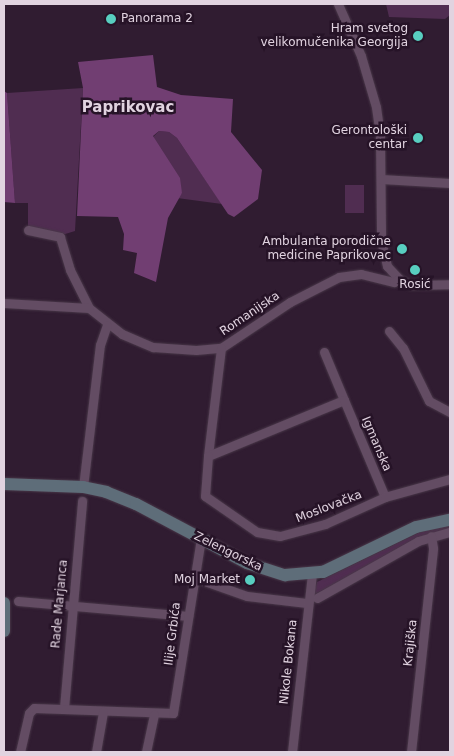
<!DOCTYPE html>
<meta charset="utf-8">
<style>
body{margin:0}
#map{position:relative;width:454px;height:756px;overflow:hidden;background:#301c31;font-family:"DejaVu Sans",sans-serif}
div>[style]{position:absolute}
.green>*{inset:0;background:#502d51;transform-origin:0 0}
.forest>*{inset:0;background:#713e72}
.roads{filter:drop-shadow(0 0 1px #483748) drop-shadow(0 0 1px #483748)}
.street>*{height:9px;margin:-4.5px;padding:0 4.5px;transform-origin:4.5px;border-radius:4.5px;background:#634c63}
.secondary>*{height:12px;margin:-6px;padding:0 6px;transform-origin:6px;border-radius:6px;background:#5e6d79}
.dots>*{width:14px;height:14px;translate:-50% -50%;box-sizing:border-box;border:2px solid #261327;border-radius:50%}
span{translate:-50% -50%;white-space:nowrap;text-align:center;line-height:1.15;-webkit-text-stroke:5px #261327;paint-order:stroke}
.poi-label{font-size:12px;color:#e1d3e0}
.left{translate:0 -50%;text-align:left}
.right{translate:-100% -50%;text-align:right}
.street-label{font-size:12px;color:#e1d3e0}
.quarter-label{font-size:15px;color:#e1d3e0;font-weight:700}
.frame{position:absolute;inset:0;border:5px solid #e1d3e0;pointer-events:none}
</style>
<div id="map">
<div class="green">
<div style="clip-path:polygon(386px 4px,450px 4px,450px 15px,445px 19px,389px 17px)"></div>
<div style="clip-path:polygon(83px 88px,75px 231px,62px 235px,28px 227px,28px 203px,15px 203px,7px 93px)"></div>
<div style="clip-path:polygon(159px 131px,169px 132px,177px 138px,222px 204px,177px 198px,182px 193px,153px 137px)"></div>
<div style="left:345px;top:185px;width:19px;height:28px"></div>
<div style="clip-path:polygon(450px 525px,450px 528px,313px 595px,317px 582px,420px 532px)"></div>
</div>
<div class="forest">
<div style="clip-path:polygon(153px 55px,157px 87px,181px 95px,233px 99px,231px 132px,262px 170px,258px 199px,234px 217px,228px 214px,177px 138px,169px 132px,159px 131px,153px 136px,180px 178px,182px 193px,168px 218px,156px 282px,134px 273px,137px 253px,123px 250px,124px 234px,118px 217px,77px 216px,83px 88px,78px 62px)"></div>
<div style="clip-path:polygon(4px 91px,7px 93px,15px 203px,4px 202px)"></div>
</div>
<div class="roads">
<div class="street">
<div style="left:338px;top:4px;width:57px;rotate:66.1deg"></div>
<div style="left:361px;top:56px;width:53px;rotate:73.6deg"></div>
<div style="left:376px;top:107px;width:29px;rotate:82deg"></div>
<div style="left:380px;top:136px;width:104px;rotate:89.4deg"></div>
<div style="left:381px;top:240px;width:27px;rotate:77deg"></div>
<div style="left:387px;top:266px;width:18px;rotate:47deg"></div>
<div style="left:399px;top:279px;width:13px;rotate:27deg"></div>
<div style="left:411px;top:285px;width:39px;rotate:-1deg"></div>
<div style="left:381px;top:179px;width:69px;rotate:3.3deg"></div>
<div style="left:28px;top:230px;width:33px;rotate:12deg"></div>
<div style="left:60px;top:237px;width:34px;rotate:73deg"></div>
<div style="left:70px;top:270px;width:42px;rotate:63.4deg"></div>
<div style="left:89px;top:308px;width:42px;rotate:38.2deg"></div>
<div style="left:122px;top:334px;width:34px;rotate:23deg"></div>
<div style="left:153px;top:347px;width:43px;rotate:4deg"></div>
<div style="left:196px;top:350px;width:25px;rotate:-5deg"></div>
<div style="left:221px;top:348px;width:83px;rotate:-33.7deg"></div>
<div style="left:290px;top:302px;width:55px;rotate:-27deg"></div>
<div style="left:339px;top:277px;width:22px;rotate:-8deg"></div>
<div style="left:361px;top:274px;width:34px;rotate:14deg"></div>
<div style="left:394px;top:282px;width:6px;rotate:-31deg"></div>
<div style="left:4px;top:303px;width:85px;rotate:3.4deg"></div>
<div style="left:389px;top:331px;width:22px;rotate:51deg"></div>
<div style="left:403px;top:348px;width:59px;rotate:63.9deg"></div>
<div style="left:429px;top:401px;width:24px;rotate:28deg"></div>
<div style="left:221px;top:348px;width:109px;rotate:96.9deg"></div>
<div style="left:208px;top:456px;width:147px;rotate:-22.4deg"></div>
<div style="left:344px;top:400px;width:52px;rotate:-112.6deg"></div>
<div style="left:344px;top:400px;width:105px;rotate:67.1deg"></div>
<div style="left:208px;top:456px;width:40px;rotate:94.3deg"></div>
<div style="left:205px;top:496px;width:63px;rotate:34.7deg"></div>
<div style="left:257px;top:532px;width:23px;rotate:10deg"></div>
<div style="left:280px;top:536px;width:47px;rotate:-14.9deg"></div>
<div style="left:325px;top:524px;width:66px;rotate:-24.2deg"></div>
<div style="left:385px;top:497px;width:67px;rotate:-15.5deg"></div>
<div style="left:83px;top:487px;width:143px;rotate:-83.2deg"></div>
<div style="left:100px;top:345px;width:21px;rotate:-71deg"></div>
<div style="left:193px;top:577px;width:57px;rotate:19.4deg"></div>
<div style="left:247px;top:596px;width:60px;rotate:6.7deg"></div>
<div style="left:317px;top:598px;width:116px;rotate:-29.4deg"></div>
<div style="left:418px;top:541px;width:33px;rotate:-16deg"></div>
<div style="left:18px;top:601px;width:171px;rotate:5deg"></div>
<div style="left:64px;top:708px;width:208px;rotate:-85deg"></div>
<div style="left:20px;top:752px;width:40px;rotate:-77deg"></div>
<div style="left:29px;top:713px;width:7px;rotate:-45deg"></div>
<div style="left:34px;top:708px;width:139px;rotate:2.1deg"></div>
<div style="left:173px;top:713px;width:176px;rotate:-80.9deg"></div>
<div style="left:96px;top:752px;width:41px;rotate:-80.1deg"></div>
<div style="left:146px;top:752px;width:38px;rotate:-78deg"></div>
<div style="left:292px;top:752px;width:178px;rotate:-83.6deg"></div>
<div style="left:411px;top:752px;width:205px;rotate:-83.8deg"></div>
<div style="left:433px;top:548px;width:12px;rotate:-99deg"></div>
</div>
<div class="secondary">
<div style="left:4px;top:484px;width:79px;rotate:2.2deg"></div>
<div style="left:83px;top:487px;width:24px;rotate:12deg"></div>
<div style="left:106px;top:492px;width:32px;rotate:22deg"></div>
<div style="left:136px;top:504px;width:126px;rotate:28deg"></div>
<div style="left:247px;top:563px;width:40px;rotate:18deg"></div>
<div style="left:285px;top:575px;width:38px;rotate:-5deg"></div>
<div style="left:323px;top:572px;width:103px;rotate:-25.8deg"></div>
<div style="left:416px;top:527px;width:35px;rotate:-12deg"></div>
<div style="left:4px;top:603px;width:28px;rotate:90deg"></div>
</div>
</div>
<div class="dots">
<div style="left:111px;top:19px;background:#58cec0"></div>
<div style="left:418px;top:36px;background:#58cec0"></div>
<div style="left:418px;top:138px;background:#58cec0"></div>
<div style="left:402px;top:249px;background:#58cec0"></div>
<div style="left:415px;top:270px;background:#58cec0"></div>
<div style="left:250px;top:580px;background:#58cec0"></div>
</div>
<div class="poi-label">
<span class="left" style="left:121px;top:19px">Panorama 2</span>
<span class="right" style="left:408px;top:36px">Hram svetog<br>velikomučenika Georgija</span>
<span class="right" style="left:407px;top:138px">Gerontološki<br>centar</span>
<span class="right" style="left:391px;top:249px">Ambulanta porodične<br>medicine Paprikovac</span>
<span style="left:415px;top:285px">Rosić</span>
<span class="right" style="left:240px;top:580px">Moj Market</span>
</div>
<div class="street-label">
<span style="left:250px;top:314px;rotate:-34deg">Romanijska</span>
<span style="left:376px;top:444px;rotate:67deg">Igmanska</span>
<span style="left:329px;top:507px;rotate:-21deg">Moslovačka</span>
<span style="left:228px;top:552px;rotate:26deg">Zelengorska</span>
<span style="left:60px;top:604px;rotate:-85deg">Rade Marjanca</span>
<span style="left:173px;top:634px;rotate:-83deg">Ilije Grbića</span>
<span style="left:411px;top:643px;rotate:-84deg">Krajiška</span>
<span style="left:289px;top:662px;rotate:-84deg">Nikole Bokana</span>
</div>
<div class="quarter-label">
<span style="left:128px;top:108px">Paprikovac</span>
</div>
<div class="frame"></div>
</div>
